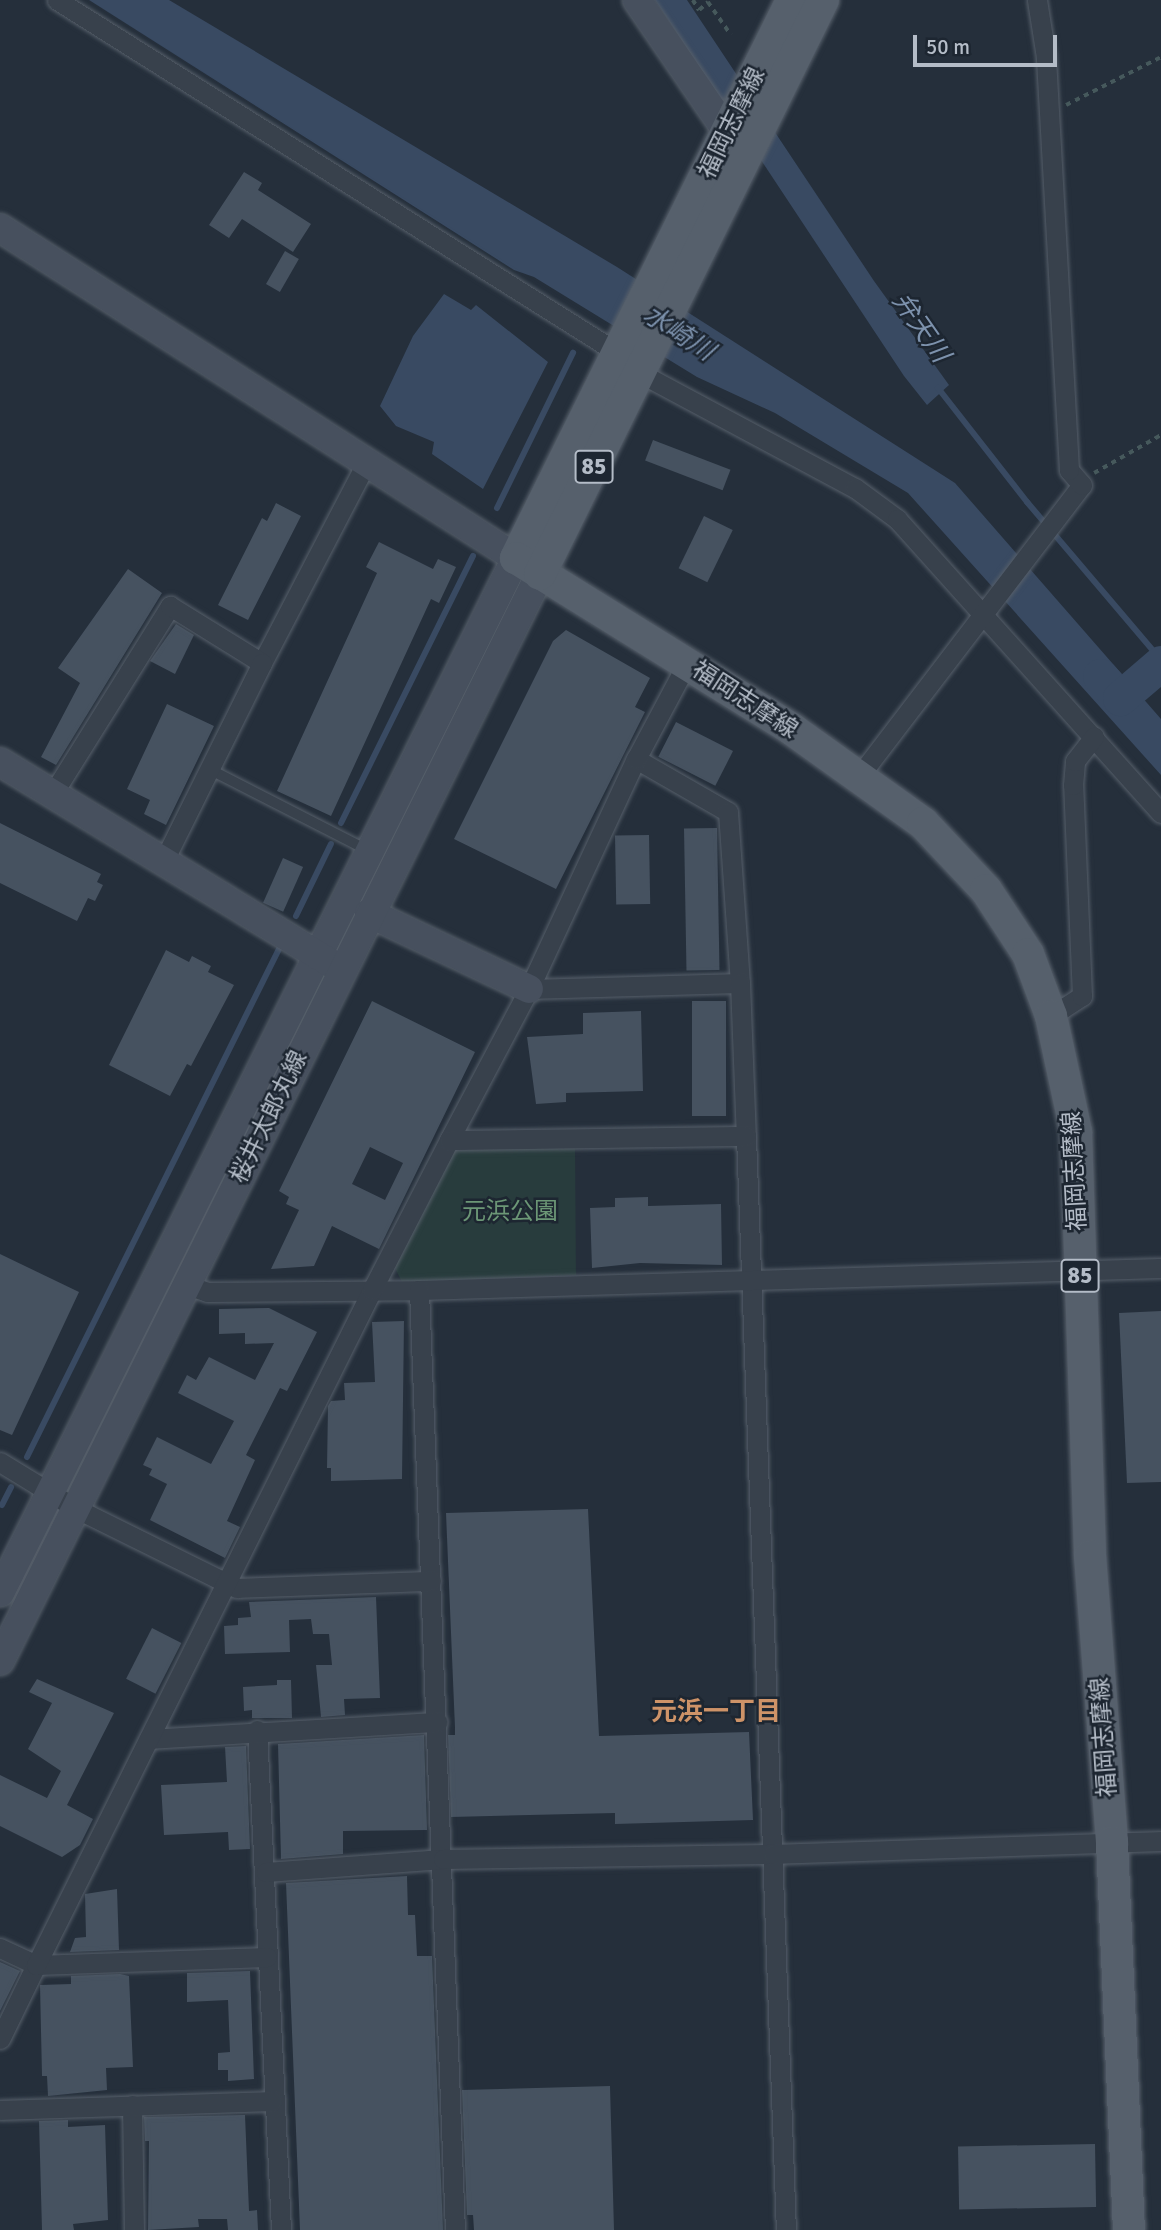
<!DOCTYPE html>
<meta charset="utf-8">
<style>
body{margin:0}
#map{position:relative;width:1161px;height:2230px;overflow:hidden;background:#252f3b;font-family:Signika,"Noto Sans JP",sans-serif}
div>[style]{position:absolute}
.green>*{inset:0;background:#283c3d}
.water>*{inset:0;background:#394a62}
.stream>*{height:6px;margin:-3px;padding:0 3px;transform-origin:3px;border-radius:3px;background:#394a62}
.river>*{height:35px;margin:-17.5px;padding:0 17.5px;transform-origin:17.5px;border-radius:17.5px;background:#394a62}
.building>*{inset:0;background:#465260;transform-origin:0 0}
.path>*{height:3.5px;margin-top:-1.75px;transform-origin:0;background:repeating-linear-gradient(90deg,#46595c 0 5px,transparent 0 10px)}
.roads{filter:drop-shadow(0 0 2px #565f6a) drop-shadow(0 0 2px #565f6a)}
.lane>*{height:10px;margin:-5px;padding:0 5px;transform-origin:5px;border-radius:5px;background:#38414c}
.street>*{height:19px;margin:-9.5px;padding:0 9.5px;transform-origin:9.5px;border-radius:9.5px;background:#38414c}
.secondary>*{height:28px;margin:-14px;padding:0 14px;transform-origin:14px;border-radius:14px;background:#47505e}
.primary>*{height:32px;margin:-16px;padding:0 16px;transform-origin:16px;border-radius:16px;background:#56606c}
span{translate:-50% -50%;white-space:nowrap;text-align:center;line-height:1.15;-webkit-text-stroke:5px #1d2631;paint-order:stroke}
.shield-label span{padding:2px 5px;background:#1d2631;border:2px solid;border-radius:5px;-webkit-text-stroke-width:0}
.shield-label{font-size:23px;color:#b4bcc7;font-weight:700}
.street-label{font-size:24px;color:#b4bcc7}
.park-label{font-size:24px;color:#6c9776}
.water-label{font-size:26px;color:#7d92ad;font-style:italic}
.neighbourhood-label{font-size:26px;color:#ce9368;font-weight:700}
.scale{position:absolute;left:913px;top:35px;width:144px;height:32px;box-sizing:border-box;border:4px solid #b4bcc7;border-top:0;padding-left:9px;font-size:21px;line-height:24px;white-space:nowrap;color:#b4bcc7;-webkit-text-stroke:5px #1d2631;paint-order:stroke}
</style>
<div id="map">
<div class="green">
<div style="clip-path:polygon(575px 1144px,576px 1275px,402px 1282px,395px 1268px,452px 1151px)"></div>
</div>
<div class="water">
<div style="clip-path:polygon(89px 0,169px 0,617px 267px,955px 483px,1161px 719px,1161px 775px,908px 493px,775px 413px,697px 377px,534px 277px,514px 270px)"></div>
<div style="clip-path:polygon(655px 0,687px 0,874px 281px,949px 385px,927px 405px,904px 376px)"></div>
<div style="clip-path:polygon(444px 294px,471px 310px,476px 305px,548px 362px,483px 489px,432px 454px,434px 442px,396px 426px,380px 406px,413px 336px)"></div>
</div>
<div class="stream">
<div style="left:938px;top:388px;width:145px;rotate:52deg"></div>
<div style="left:1027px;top:502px;width:207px;rotate:49.7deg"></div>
<div style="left:497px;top:508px;width:173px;rotate:-63.9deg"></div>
<div style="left:341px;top:823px;width:298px;rotate:-63.7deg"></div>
<div style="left:296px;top:916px;width:80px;rotate:-64.1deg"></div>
<div style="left:27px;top:1457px;width:567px;rotate:-63.62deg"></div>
<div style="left:2px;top:1505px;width:20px;rotate:-63deg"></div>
</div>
<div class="river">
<div style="left:1100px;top:676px;width:30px;rotate:48deg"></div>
<div style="left:1120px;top:698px;width:54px;rotate:-40.5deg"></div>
</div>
<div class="building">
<div style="clip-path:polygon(244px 172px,262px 183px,258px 190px,311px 224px,293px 252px,242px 219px,229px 238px,209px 225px)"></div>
<div style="left:285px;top:251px;width:16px;height:38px;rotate:30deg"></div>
<div style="left:653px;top:440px;width:83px;height:22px;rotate:21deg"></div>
<div style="clip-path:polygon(276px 503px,301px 516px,248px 620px,218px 605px,262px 518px,267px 521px)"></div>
<div style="left:704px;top:516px;width:32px;height:58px;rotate:26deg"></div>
<div style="clip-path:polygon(379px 542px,433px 569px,438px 559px,456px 567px,439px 603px,431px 599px,331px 816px,277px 791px,377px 573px,366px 567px)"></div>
<div style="clip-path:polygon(128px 569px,162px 593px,56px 765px,41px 757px,80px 683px,58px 668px)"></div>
<div style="clip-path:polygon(176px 624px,194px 635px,175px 674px,150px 661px)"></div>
<div style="clip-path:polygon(566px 630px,650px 678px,635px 707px,645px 712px,556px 889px,454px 839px,553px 641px)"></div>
<div style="clip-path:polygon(167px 704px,214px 726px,166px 825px,144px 814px,150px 800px,127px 789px)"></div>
<div style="left:676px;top:722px;width:64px;height:39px;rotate:27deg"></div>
<div style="clip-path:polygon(0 823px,101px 874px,97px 882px,103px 885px,95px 901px,88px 898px,77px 921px,0 883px)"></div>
<div style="left:717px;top:828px;width:142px;height:33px;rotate:89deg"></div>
<div style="left:649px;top:835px;width:69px;height:34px;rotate:89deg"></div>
<div style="left:283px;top:858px;width:22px;height:49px;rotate:24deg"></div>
<div style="clip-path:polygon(166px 950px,189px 962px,192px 956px,211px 966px,208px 972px,234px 985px,191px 1066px,187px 1064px,170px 1096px,109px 1065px)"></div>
<div style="clip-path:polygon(evenodd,372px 1001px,475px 1052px,379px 1249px,332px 1226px,314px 1266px,271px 1269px,299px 1210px,286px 1204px,289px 1197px,279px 1191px,372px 1001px,370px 1147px,403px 1163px,385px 1200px,352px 1184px,370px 1147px)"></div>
<div style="left:692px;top:1001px;width:34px;height:115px"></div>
<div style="clip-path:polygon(641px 1011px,643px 1091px,566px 1093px,566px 1102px,536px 1104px,527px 1037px,583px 1034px,583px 1013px)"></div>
<div style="clip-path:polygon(648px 1197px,648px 1206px,721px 1204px,722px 1265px,640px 1263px,592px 1268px,590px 1208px,615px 1207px,615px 1198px)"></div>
<div style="clip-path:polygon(0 1254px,79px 1292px,12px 1435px,0 1430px)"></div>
<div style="clip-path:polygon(269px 1308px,317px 1332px,287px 1391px,280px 1388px,246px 1455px,255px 1460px,227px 1521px,240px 1527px,225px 1558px,150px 1520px,167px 1484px,149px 1475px,152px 1469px,143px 1465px,157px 1437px,211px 1464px,234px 1421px,178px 1393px,187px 1375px,196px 1380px,209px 1357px,255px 1380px,274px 1343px,245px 1344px,245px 1333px,219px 1334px,219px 1309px)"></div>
<div style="clip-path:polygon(1161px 1311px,1161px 1482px,1127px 1483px,1119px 1313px)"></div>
<div style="clip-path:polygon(404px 1321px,402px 1479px,331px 1481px,331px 1468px,327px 1468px,328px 1406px,331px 1401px,345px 1400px,344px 1383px,375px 1382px,372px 1322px)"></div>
<div style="clip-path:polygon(588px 1509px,599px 1736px,749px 1732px,753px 1820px,615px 1824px,615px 1813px,451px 1817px,448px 1735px,455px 1735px,455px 1728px,446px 1513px)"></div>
<div style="clip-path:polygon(376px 1597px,380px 1698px,344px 1699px,345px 1715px,321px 1717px,316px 1665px,332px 1665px,329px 1634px,313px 1634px,311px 1619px,289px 1620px,290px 1652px,225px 1654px,224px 1626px,238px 1625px,238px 1618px,251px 1617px,249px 1602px)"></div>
<div style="left:152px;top:1628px;width:33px;height:57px;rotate:27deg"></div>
<div style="clip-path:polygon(37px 1679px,114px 1713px,67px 1805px,93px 1819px,80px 1845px,62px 1857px,0 1826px,0 1775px,47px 1798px,61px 1771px,28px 1749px,52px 1703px,29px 1692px)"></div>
<div style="clip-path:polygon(277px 1680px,291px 1680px,292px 1718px,252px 1718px,252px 1710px,244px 1711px,243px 1687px,277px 1685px)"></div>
<div style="clip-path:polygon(424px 1735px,427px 1830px,343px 1831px,343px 1854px,281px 1859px,278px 1744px)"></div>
<div style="clip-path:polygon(246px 1746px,250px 1849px,229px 1850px,228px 1832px,164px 1835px,161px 1785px,227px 1782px,225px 1747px)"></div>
<div style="clip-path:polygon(407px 1876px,408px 1915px,415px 1915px,417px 1956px,432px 1956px,443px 2230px,300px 2230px,286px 1883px)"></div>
<div style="clip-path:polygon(117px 1889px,119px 1950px,70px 1952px,75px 1938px,86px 1937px,85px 1894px)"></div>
<div style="clip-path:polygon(0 1962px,20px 1971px,0 2011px)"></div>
<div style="clip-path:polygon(250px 1971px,254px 2079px,228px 2081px,228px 2070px,218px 2070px,218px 2053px,230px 2052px,228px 2000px,187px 2002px,187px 1973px)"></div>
<div style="clip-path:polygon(120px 1974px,129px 1976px,133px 2067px,106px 2068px,107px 2090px,48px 2096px,47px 2076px,42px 2076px,40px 1985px,71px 1984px,71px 1976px)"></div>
<div style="clip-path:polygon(610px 2086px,614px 2230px,474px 2230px,473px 2215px,467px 2215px,462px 2090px)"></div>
<div style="clip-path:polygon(245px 2115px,249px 2211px,257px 2210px,258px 2230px,228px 2230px,227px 2219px,198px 2219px,199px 2227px,148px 2230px,149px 2141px,145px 2141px,144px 2117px)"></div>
<div style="clip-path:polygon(68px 2120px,68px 2127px,105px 2125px,108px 2220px,73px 2224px,74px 2230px,42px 2230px,39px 2121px)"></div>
<div style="left:1095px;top:2144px;width:63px;height:137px;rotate:89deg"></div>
</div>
<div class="path">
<div style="left:693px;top:0;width:12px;rotate:59deg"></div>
<div style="left:699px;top:10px;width:12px;rotate:-42deg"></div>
<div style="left:708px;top:2px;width:40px;rotate:55.1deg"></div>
<div style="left:1066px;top:105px;width:106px;rotate:-26.8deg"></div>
<div style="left:1094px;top:473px;width:77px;rotate:-29.6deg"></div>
</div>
<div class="roads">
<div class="lane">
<div style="left:209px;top:769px;width:178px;rotate:27.1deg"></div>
</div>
<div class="street">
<div style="left:57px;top:0;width:663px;rotate:32.18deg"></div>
<div style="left:642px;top:374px;width:242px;rotate:28.2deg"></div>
<div style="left:855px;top:488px;width:52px;rotate:36.4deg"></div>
<div style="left:897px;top:519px;width:395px;rotate:48.1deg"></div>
<div style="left:262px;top:663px;width:228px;rotate:-62.5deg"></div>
<div style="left:636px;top:759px;width:106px;rotate:29.9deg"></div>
<div style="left:728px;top:812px;width:171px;rotate:86deg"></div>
<div style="left:860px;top:775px;width:365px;rotate:-52.6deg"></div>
<div style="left:1082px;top:485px;width:20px;rotate:-131deg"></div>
<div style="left:1069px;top:470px;width:414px;rotate:-93.2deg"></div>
<div style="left:1046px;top:57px;width:58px;rotate:-99deg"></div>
<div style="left:52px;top:795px;width:223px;rotate:-58deg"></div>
<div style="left:170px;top:606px;width:108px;rotate:31.8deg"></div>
<div style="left:262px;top:663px;width:222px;rotate:116.4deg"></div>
<div style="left:529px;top:989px;width:254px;rotate:-65.1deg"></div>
<div style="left:636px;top:759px;width:109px;rotate:-62deg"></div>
<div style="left:1051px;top:1016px;width:37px;rotate:-33deg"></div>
<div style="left:1082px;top:996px;width:211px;rotate:-92.4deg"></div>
<div style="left:1073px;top:785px;width:24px;rotate:-85deg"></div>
<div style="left:1075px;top:761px;width:31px;rotate:-52deg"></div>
<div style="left:746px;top:1136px;width:1095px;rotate:87.91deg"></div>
<div style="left:187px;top:1285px;width:21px;rotate:19deg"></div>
<div style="left:207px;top:1292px;width:212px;rotate:-0.5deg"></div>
<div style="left:419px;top:1290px;width:742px;rotate:-1.7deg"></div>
<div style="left:419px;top:1290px;width:941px;rotate:87.81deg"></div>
<div style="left:0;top:1462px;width:88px;rotate:31.5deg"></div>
<div style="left:75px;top:1508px;width:181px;rotate:26.3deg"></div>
<div style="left:237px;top:1588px;width:194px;rotate:-2.1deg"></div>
<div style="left:257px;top:1730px;width:501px;rotate:87.25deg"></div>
<div style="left:149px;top:1739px;width:289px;rotate:-3.4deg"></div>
<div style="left:266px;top:1872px;width:177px;rotate:-4.2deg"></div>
<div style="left:443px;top:1859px;width:330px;rotate:-0.9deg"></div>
<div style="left:773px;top:1854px;width:388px;rotate:-1.9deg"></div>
<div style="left:0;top:1948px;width:40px;rotate:25deg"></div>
<div style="left:36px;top:1965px;width:82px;rotate:115.9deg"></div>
<div style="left:267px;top:1957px;width:231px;rotate:178deg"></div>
<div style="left:36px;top:1965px;width:754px;rotate:-63.54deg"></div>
<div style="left:372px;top:1290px;width:169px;rotate:-62.8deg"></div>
<div style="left:449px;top:1140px;width:171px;rotate:-62.1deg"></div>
<div style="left:529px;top:989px;width:211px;rotate:-1.6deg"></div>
<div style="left:740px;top:983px;width:153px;rotate:87.8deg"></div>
<div style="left:746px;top:1136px;width:297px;rotate:179.2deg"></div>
<div style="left:132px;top:2105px;width:125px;rotate:89.1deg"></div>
<div style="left:0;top:2110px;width:272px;rotate:-1.9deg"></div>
</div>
<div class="secondary">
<div style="left:637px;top:0;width:161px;rotate:55.6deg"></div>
<div style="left:0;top:228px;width:612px;rotate:32.6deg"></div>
<div style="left:516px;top:558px;width:1156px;rotate:116.5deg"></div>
<div style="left:0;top:762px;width:393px;rotate:31.3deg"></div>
<div style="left:369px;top:913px;width:177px;rotate:25.4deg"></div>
<div style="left:0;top:1661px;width:1214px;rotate:-63.58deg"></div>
</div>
<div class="primary">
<div style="left:792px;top:0;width:623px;rotate:116.32deg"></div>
<div style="left:516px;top:558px;width:326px;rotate:31.8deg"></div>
<div style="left:793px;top:730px;width:160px;rotate:35.6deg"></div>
<div style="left:923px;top:823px;width:92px;rotate:46.8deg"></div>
<div style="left:986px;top:890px;width:77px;rotate:56.7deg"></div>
<div style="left:1028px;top:954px;width:66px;rotate:69.6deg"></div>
<div style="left:1051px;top:1016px;width:119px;rotate:77.8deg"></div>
<div style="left:1076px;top:1132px;width:424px;rotate:88.1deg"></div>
<div style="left:1090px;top:1556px;width:287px;rotate:85.6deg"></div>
<div style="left:1112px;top:1842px;width:388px;rotate:87.5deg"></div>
<div style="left:540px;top:574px;width:640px;rotate:-63.76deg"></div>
</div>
</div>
<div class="shield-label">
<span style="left:594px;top:467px">85</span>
<span style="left:1080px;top:1276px">85</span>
</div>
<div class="street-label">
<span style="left:732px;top:123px;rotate:-64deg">福岡志摩線</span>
<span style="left:745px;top:700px;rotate:33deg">福岡志摩線</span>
<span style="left:269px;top:1117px;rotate:-64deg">桜井太郎丸線</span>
<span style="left:1075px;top:1171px;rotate:-93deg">福岡志摩線</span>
<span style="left:1104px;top:1737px;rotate:-94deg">福岡志摩線</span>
</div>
<div class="park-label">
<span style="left:510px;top:1212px">元浜公園</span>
</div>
<div class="water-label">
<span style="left:920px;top:328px;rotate:55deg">弁天川</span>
<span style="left:678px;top:334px;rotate:33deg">水崎川</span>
</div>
<div class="neighbourhood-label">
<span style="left:716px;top:1713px">元浜一丁目</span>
</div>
<div class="scale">50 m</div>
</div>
